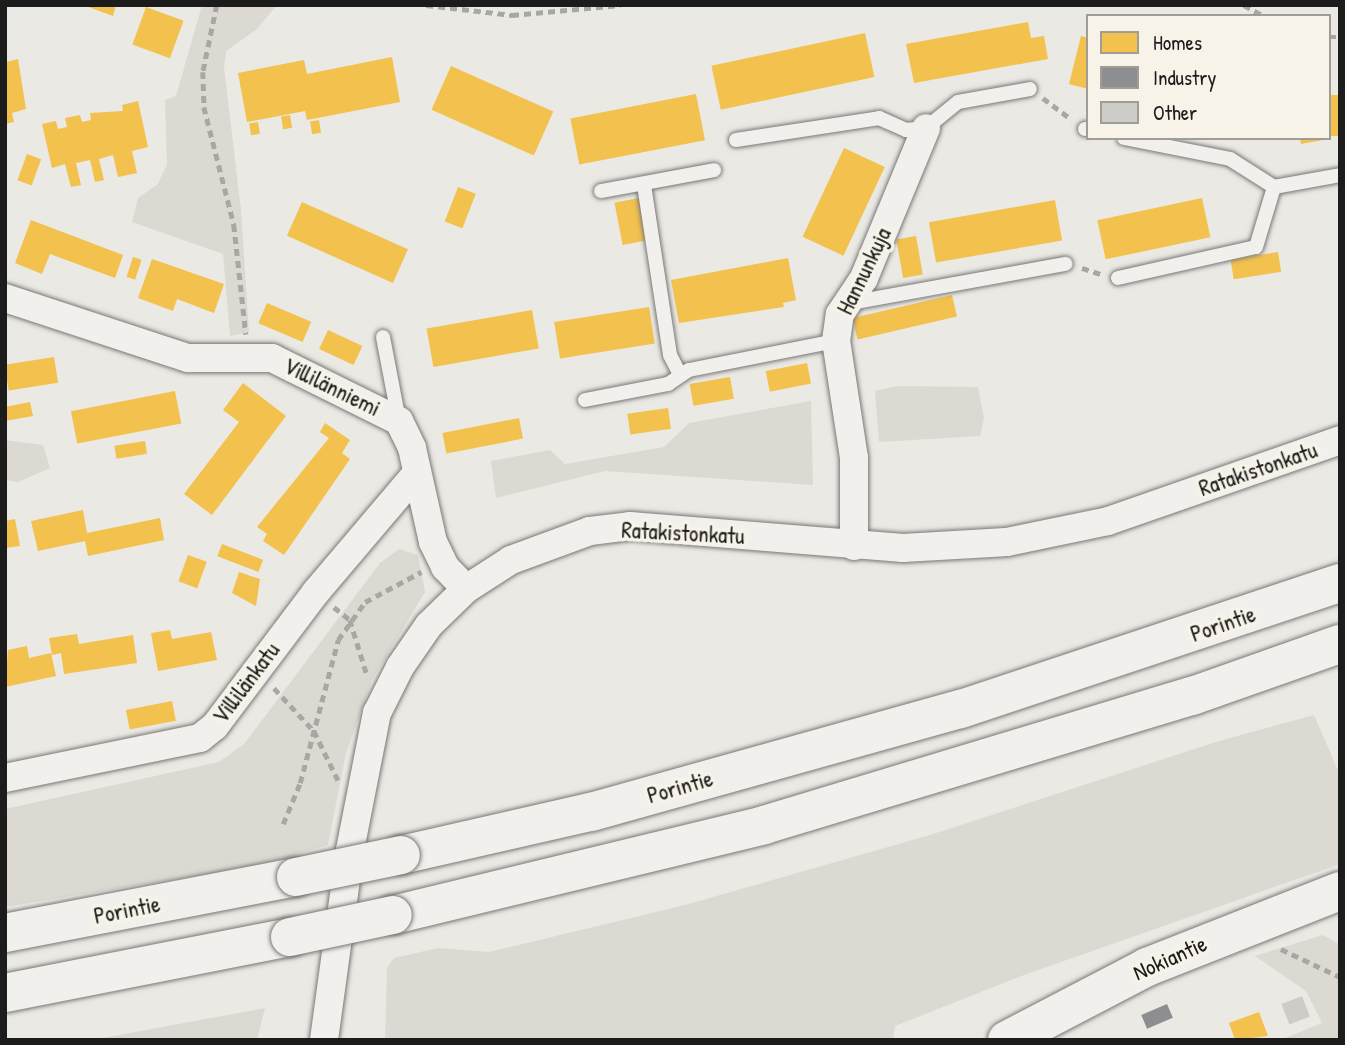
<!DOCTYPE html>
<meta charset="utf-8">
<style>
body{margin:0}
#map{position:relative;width:1345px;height:1045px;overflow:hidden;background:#eae9e4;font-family:"Patrick Hand",sans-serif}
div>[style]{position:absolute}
.built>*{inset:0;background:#dbd9d2}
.homes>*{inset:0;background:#f2c14e;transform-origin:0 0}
.industry>*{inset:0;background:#8d8d92;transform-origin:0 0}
.building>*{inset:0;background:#cdccc9;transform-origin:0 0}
.path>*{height:4.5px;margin-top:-2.25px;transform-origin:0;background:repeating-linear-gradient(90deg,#a8a7a4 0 7px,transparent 0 12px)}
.roads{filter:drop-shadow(0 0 2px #797876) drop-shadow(0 0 2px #797876)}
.service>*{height:14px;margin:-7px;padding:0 7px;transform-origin:7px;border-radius:7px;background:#f1f0ec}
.minor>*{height:28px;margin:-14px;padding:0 14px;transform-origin:14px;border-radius:14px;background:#f1f0ec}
.secondary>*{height:38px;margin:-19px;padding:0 19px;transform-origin:19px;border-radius:19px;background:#f1f0ec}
.motorway>*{height:38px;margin:-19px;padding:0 19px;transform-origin:19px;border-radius:19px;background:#f1f0ec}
.bridges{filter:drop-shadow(0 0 2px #797876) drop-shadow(0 0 2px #797876)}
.motorway-bridge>*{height:38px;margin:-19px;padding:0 19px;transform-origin:19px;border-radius:19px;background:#f1f0ec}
span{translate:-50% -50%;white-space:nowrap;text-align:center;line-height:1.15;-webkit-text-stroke:7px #f7f3e8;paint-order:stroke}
.street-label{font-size:23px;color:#1c1c1c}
.frame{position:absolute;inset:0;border:7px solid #1c1c1c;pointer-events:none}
.legend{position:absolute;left:1086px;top:14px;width:245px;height:126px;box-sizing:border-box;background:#f7f3e8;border:2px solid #9f9d96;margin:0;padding:9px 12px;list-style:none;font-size:21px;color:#1c1c1c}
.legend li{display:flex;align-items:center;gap:14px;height:35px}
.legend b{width:35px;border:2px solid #9f9d96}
</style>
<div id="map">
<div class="built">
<div style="clip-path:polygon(202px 5px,277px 5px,257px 29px,226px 51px,224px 67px,241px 210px,249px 332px,230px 336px,223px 254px,132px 222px,138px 198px,158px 184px,167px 164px,165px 100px,176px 96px)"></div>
<div style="clip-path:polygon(897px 386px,978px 387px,984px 418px,980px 436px,879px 442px,875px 391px)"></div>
<div style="clip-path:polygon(811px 401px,813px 485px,605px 471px,496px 498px,491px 461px,550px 450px,565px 464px,664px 447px,689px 423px)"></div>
<div style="clip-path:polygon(5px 440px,43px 445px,50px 468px,18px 482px,5px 480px)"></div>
<div style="clip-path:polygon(399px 549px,418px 555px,425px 592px,372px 680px,346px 753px,328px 845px,260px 865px,5px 907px,5px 809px,219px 762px,244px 744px,380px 563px)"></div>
<div style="clip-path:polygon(1314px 715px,1340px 775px,1340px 864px,1024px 975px,895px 1026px,893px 1040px,385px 1040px,387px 968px,394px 958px,438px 948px,489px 952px,685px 905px,930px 835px,1219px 741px)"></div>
<div style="clip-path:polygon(1323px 935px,1340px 945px,1340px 1040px,1280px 1040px,1322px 1023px,1306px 991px,1255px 956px)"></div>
<div style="clip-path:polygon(265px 1008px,257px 1040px,92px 1040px)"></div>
</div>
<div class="homes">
<div style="clip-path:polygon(83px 5px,116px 5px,113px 16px)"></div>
<div style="left:146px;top:7px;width:40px;height:40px;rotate:20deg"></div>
<div style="clip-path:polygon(1028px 22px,1031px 38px,1044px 36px,1048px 59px,914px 83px,906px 44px)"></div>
<div style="left:865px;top:33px;width:45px;height:157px;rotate:78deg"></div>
<div style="clip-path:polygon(1081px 36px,1088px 38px,1088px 89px,1069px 84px)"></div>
<div style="clip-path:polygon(392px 57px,400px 102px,307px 120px,305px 111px,247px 122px,238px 73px,304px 60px,307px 74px)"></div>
<div style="clip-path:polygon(18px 59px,26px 109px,12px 113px,14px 122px,5px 124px,6px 62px)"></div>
<div style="left:451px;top:66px;width:112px;height:48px;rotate:24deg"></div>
<div style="left:696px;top:94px;width:47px;height:128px;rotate:79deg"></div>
<div style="left:1340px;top:95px;width:41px;height:11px;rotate:90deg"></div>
<div style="clip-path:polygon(138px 101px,148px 147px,132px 151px,137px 173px,118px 177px,113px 155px,99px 159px,104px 180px,95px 182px,90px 160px,76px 163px,81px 185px,71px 187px,65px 164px,52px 168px,42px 124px,56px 121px,58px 129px,67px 127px,65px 118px,80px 115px,82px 122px,91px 120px,90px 113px,123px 111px,122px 105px)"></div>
<div style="left:290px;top:115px;width:13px;height:9px;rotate:81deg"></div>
<div style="left:319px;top:120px;width:13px;height:9px;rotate:81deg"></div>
<div style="left:258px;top:122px;width:12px;height:9px;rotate:81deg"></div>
<div style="clip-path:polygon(1300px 138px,1323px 138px,1323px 140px,1301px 144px)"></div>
<div style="left:844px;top:148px;width:45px;height:98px;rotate:25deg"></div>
<div style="left:27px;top:154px;width:15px;height:28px;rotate:20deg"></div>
<div style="left:458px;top:187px;width:19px;height:37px;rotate:21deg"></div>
<div style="left:639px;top:198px;width:43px;height:25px;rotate:79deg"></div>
<div style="left:1202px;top:198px;width:40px;height:107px;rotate:78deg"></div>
<div style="left:1055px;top:200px;width:41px;height:128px;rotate:80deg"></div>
<div style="left:302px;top:202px;width:116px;height:37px;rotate:24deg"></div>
<div style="clip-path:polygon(31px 220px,123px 255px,115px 278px,50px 254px,42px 274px,15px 263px)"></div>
<div style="left:916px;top:236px;width:39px;height:20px;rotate:80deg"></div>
<div style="left:1278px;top:252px;width:20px;height:48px;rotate:81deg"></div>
<div style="left:133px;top:257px;width:9px;height:21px;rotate:18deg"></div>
<div style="clip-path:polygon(788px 258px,796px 300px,783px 303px,784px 307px,679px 323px,671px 280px)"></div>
<div style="clip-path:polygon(152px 259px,224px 284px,214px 313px,177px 299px,173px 311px,138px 298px)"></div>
<div style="left:952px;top:295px;width:22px;height:102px;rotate:77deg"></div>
<div style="left:267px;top:303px;width:48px;height:22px;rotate:23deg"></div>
<div style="left:649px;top:307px;width:37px;height:96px;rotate:81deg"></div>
<div style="left:532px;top:310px;width:39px;height:107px;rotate:80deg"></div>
<div style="left:328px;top:330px;width:38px;height:21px;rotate:25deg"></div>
<div style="left:54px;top:357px;width:26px;height:50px;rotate:81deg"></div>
<div style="left:807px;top:363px;width:21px;height:42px;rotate:79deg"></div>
<div style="left:730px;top:377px;width:22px;height:41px;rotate:80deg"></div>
<div style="clip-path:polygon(243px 383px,286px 416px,212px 515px,184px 494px,239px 422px,223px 410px)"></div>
<div style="left:175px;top:391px;width:33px;height:106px;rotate:79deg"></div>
<div style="clip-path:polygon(30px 402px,33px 416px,5px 421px,5px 407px)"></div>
<div style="left:668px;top:408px;width:21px;height:41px;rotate:82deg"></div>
<div style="left:519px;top:418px;width:21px;height:78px;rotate:79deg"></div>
<div style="clip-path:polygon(325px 423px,350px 440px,342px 453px,350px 459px,284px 555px,263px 541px,267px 534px,257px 527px,329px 438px,320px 432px)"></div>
<div style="left:145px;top:441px;width:13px;height:31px;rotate:81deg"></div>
<div style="clip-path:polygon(83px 510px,87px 533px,160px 518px,164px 540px,88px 556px,85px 541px,38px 551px,31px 521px)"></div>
<div style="clip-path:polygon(15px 519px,20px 546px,5px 548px,5px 521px)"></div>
<div style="left:222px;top:544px;width:44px;height:13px;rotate:21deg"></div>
<div style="left:188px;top:555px;width:20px;height:28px;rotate:20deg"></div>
<div style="clip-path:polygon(239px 572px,260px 579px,256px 606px,232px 593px)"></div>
<div style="clip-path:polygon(170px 630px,172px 639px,211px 632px,217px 660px,158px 671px,151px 633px)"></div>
<div style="clip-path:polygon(77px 634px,79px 644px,133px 635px,137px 663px,64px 674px,61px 653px,52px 655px,49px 638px)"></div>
<div style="clip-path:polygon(27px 646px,29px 658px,51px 653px,56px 676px,5px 687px,8px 650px)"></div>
<div style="left:172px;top:701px;width:20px;height:47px;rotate:79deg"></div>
<div style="clip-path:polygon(1259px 1012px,1268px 1036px,1235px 1040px,1229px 1023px)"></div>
</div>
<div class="industry">
<div style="left:1167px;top:1004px;width:15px;height:28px;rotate:67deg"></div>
</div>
<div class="building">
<div style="left:1302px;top:996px;width:22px;height:22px;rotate:69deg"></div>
</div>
<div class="path">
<div style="left:217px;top:5px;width:68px;rotate:101.8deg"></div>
<div style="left:203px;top:72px;width:35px;rotate:88deg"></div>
<div style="left:204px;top:107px;width:122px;rotate:75.7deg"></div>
<div style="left:234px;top:225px;width:110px;rotate:83.7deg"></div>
<div style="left:426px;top:5px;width:87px;rotate:6.6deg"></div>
<div style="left:512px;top:15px;width:109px;rotate:-5.2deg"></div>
<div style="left:1244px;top:5px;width:23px;rotate:29deg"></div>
<div style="left:1329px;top:37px;width:11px"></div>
<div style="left:1043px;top:98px;width:36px;rotate:37deg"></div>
<div style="left:1082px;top:268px;width:20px;rotate:18deg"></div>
<div style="left:334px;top:607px;width:21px;rotate:39deg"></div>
<div style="left:350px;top:620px;width:58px;rotate:72.8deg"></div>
<div style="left:274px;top:688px;width:59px;rotate:47.1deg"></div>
<div style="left:314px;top:731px;width:55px;rotate:63.9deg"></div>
<div style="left:283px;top:824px;width:44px;rotate:-67.5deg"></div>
<div style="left:300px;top:783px;width:148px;rotate:-75.1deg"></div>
<div style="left:338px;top:640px;width:47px;rotate:-54.6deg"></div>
<div style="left:365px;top:602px;width:64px;rotate:-28.2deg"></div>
<div style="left:1281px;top:949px;width:65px;rotate:25.4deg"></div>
</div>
<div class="roads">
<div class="service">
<div style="left:1085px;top:129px;width:3px"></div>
<div style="left:1124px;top:138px;width:108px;rotate:11.2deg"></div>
<div style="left:1230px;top:159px;width:52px;rotate:32.5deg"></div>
<div style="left:1274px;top:187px;width:67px;rotate:-10.3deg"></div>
<div style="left:736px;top:140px;width:145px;rotate:-8.7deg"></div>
<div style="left:879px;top:118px;width:30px;rotate:24deg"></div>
<div style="left:906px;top:130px;width:20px;rotate:-6deg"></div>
<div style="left:926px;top:128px;width:41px;rotate:-39.1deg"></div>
<div style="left:958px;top:102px;width:73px;rotate:-10.2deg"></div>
<div style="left:644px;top:185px;width:172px;rotate:81.3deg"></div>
<div style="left:670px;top:355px;width:22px;rotate:63deg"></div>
<div style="left:601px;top:191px;width:115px;rotate:-10.5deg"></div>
<div style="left:1118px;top:278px;width:141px;rotate:-12.7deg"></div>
<div style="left:1256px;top:247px;width:63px;rotate:-73.3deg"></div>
<div style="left:850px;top:303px;width:219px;rotate:-10.3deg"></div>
<div style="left:383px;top:337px;width:86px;rotate:79.2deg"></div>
<div style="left:585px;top:400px;width:85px;rotate:-10.9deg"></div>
<div style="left:668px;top:384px;width:25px;rotate:-34deg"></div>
<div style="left:689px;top:370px;width:150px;rotate:-11.2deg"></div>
</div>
<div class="minor">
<div style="left:5px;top:298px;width:193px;rotate:18.2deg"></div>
<div style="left:188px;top:358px;width:84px"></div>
<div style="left:272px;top:358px;width:142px;rotate:26.4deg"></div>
<div style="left:399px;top:421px;width:30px;rotate:64deg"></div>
<div style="left:412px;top:448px;width:96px;rotate:77.4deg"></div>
<div style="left:433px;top:542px;width:28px;rotate:64deg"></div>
<div style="left:445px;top:567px;width:30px;rotate:46deg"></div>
<div style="left:854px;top:546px;width:88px;rotate:-90deg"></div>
<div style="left:854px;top:458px;width:118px;rotate:-98.7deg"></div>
<div style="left:836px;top:341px;width:27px;rotate:-82deg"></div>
<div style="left:840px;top:314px;width:43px;rotate:-56.3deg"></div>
<div style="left:864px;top:278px;width:162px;rotate:-67.5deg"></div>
<div style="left:5px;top:778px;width:199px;rotate:-11.6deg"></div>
<div style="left:200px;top:738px;width:19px;rotate:-39deg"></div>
<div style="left:215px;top:726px;width:168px;rotate:-53deg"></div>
<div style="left:316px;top:592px;width:155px;rotate:-49.7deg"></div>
<div style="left:324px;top:1040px;width:192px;rotate:-82.2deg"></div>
<div style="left:350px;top:850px;width:140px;rotate:-78.9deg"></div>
<div style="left:377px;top:713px;width:51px;rotate:-63.4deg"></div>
<div style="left:400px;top:667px;width:51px;rotate:-55.4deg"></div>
<div style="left:429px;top:625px;width:52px;rotate:-44.2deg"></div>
<div style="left:466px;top:589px;width:54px;rotate:-32.8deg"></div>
<div style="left:511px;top:560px;width:84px;rotate:-20.2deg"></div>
<div style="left:590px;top:531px;width:40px;rotate:-7.1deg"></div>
<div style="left:630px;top:526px;width:274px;rotate:4.6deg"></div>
<div style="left:903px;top:548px;width:104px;rotate:-3.3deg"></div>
<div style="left:1007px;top:542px;width:103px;rotate:-11.7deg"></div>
<div style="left:1108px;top:521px;width:246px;rotate:-19.2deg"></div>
</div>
<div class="secondary">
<div style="left:1007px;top:1040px;width:158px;rotate:-27.5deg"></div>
<div style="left:1147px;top:967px;width:207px;rotate:-21.5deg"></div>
</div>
<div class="motorway">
<div style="left:401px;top:855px;width:195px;rotate:-12.8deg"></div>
<div style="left:591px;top:812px;width:384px;rotate:-15.6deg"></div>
<div style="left:961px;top:709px;width:399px;rotate:-18.4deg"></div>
<div style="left:393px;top:915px;width:382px;rotate:-13.6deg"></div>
<div style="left:764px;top:825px;width:447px;rotate:-16.8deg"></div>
<div style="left:1192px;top:696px;width:157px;rotate:-19.4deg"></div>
<div style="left:5px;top:933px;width:296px;rotate:-10.9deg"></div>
<div style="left:5px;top:993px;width:290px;rotate:-11.1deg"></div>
</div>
</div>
<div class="bridges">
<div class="motorway-bridge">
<div style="left:296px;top:877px;width:107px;rotate:-11.8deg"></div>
<div style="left:290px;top:937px;width:105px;rotate:-12.1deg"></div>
</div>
</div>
<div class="street-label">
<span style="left:864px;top:271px;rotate:-64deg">Hannunkuja</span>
<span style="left:332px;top:387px;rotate:26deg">Villilänniemi</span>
<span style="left:1258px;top:469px;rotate:-19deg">Ratakistonkatu</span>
<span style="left:683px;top:533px;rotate:3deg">Ratakistonkatu</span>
<span style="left:1223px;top:624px;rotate:-19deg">Porintie</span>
<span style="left:246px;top:683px;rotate:-53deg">Villilänkatu</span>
<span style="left:680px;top:787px;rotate:-16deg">Porintie</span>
<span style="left:127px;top:910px;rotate:-11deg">Porintie</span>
<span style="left:1170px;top:958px;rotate:-24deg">Nokiantie</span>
</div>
<div class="frame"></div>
<ul class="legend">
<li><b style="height:19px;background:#f2c14e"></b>Homes</li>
<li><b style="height:19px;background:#8d8d92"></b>Industry</li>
<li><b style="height:19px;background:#cdccc9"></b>Other</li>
</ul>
</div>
